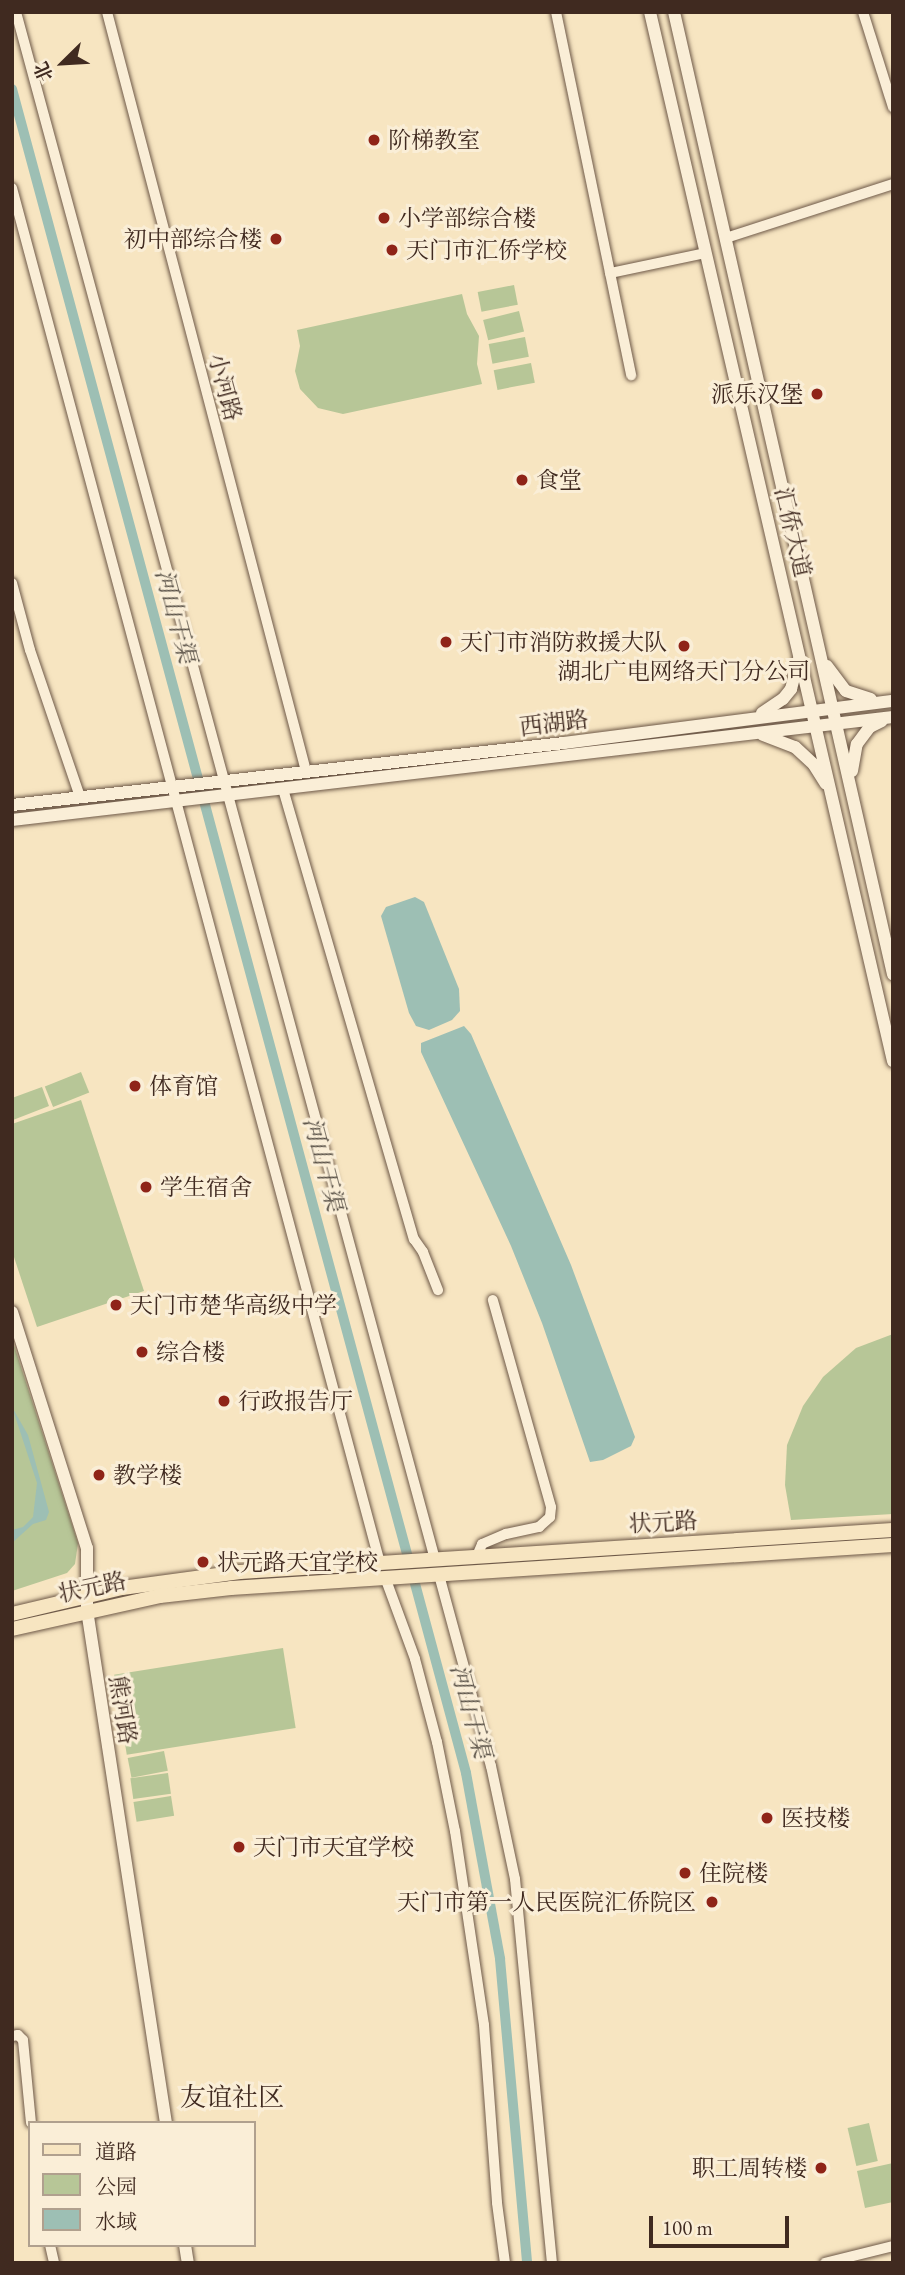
<!DOCTYPE html>
<meta charset="utf-8">
<style>
body{margin:0}
#map{position:relative;width:905px;height:2275px;overflow:hidden;background:#f7e5c1;font-family:"EB Garamond","Noto Serif SC",serif}
div>[style]{position:absolute}
.green>*{inset:0;background:#b7c697;transform-origin:0 0}
.water>*{inset:0;background:#9dbfb4}
.canal>*{height:10px;margin:-5px;padding:0 5px;transform-origin:5px;border-radius:5px;background:#9dbfb4}
.roads{filter:drop-shadow(0 0 2px #6e5948) drop-shadow(0 0 2px #6e5948)}
.minor>*{height:10px;margin:-5px;padding:0 5px;transform-origin:5px;border-radius:5px;background:#faeed7}
.tertiary>*{height:12px;margin:-6px;padding:0 6px;transform-origin:6px;border-radius:6px;background:#faeed7}
.secondary>*{height:12px;margin:-6px;padding:0 6px;transform-origin:6px;border-radius:6px;background:#faeed7}
.primary>*{height:14px;margin:-7px;padding:0 7px;transform-origin:7px;border-radius:7px;background:#f7e5c1}
.dots>*{width:19px;height:19px;translate:-50% -50%;box-sizing:border-box;border:4px solid #faeed7;border-radius:50%}
span{translate:-50% -50%;white-space:nowrap;text-align:center;line-height:1.15;-webkit-text-stroke:6px #faeed7;paint-order:stroke}
.poi-label{font-size:23px;color:#402a20}
.left{translate:0 -50%;text-align:left}
.right{translate:-100% -50%;text-align:right}
.street-label{font-size:23px;color:#402a20}
.water-label{font-size:24px;color:#574f45;font-style:italic}
.quarter-label{font-size:26px;color:#402a20}
.frame{position:absolute;inset:0;border:14px solid #402a20;pointer-events:none}
.legend{position:absolute;left:28px;top:2121px;width:228px;height:126px;box-sizing:border-box;background:#faeed7;border:2px solid #b0a08e;margin:0;padding:9px 12px;list-style:none;font-size:21px;color:#402a20}
.legend li{display:flex;align-items:center;gap:14px;height:35px}
.legend b{width:35px;border:2px solid #b0a08e}
.north{position:absolute;left:28px;top:28px;width:70px;height:70px;-webkit-text-stroke:5px #faeed7;paint-order:stroke;rotate:246deg;font-size:19px;font-weight:700;line-height:28px;text-align:center;color:#402a20}
.north::after{content:'';display:block;margin:auto;width:24px;height:32px;background:#402a20;clip-path:polygon(50% 0,100% 100%,50% 72%,0 100%)}
.scale{position:absolute;left:649px;top:2216px;width:140px;height:32px;box-sizing:border-box;border:4px solid #402a20;border-top:0;padding-left:9px;font-size:21px;line-height:24px;white-space:nowrap;color:#402a20;-webkit-text-stroke:5px #faeed7;paint-order:stroke}
</style>
<div id="map">
<div class="green">
<div style="left:514px;top:285px;width:20px;height:37px;rotate:79deg"></div>
<div style="clip-path:polygon(462px 294px,467px 314px,479px 336px,477px 364px,482px 384px,343px 414px,318px 408px,300px 389px,295px 371px,300px 346px,297px 330px)"></div>
<div style="left:519px;top:311px;width:21px;height:37px;rotate:76deg"></div>
<div style="left:525px;top:337px;width:20px;height:37px;rotate:79deg"></div>
<div style="left:531px;top:363px;width:20px;height:38px;rotate:79deg"></div>
<div style="left:81px;top:1072px;width:22px;height:39px;rotate:68deg"></div>
<div style="clip-path:polygon(42px 1087px,49px 1106px,13px 1120px,12px 1098px)"></div>
<div style="clip-path:polygon(81px 1100px,144px 1291px,37px 1327px,12px 1251px,12px 1124px)"></div>
<div style="clip-path:polygon(893px 1334px,893px 1514px,791px 1520px,785px 1485px,787px 1445px,803px 1406px,823px 1377px,856px 1348px)"></div>
<div style="clip-path:polygon(12px 1339px,78px 1543px,75px 1564px,67px 1573px,12px 1591px)"></div>
<div style="left:283px;top:1648px;width:81px;height:171px;rotate:81deg"></div>
<div style="left:164px;top:1751px;width:20px;height:37px;rotate:79deg"></div>
<div style="left:168px;top:1773px;width:21px;height:38px;rotate:82deg"></div>
<div style="left:171px;top:1796px;width:20px;height:38px;rotate:81deg"></div>
<div style="left:869px;top:2123px;width:39px;height:22px;rotate:77deg"></div>
<div style="clip-path:polygon(893px 2163px,893px 2202px,865px 2208px,857px 2171px)"></div>
</div>
<div class="water">
<div style="clip-path:polygon(415px 897px,424px 902px,459px 989px,460px 1011px,452px 1020px,429px 1030px,416px 1026px,409px 1013px,381px 916px,386px 907px)"></div>
<div style="clip-path:polygon(464px 1026px,471px 1034px,571px 1265px,635px 1437px,631px 1446px,603px 1460px,590px 1462px,542px 1323px,511px 1246px,421px 1052px,421px 1043px)"></div>
<div style="clip-path:polygon(12px 1407px,28px 1435px,49px 1512px,46px 1520px,33px 1524px,12px 1543px,12px 1530px,23px 1527px,33px 1517px,37px 1483px)"></div>
</div>
<div class="canal">
<div style="left:12px;top:89px;width:1744px;rotate:74.91deg"></div>
<div style="left:466px;top:1773px;width:189px;rotate:79.6deg"></div>
<div style="left:500px;top:1959px;width:305px;rotate:84.9deg"></div>
</div>
<div class="roads">
<div class="minor">
<div style="left:16px;top:12px;width:1603px;rotate:74.85deg"></div>
<div style="left:107px;top:12px;width:785px;rotate:75.31deg"></div>
<div style="left:556px;top:12px;width:371px;rotate:78.3deg"></div>
<div style="left:863px;top:12px;width:100px;rotate:72.5deg"></div>
<div style="left:12px;top:188px;width:1423px;rotate:75.02deg"></div>
<div style="left:726px;top:238px;width:176px;rotate:-17.9deg"></div>
<div style="left:610px;top:273px;width:98px;rotate:-11.8deg"></div>
<div style="left:12px;top:583px;width:69px;rotate:75deg"></div>
<div style="left:30px;top:650px;width:155px;rotate:71.2deg"></div>
<div style="left:283px;top:789px;width:469px;rotate:73.8deg"></div>
<div style="left:414px;top:1239px;width:16px;rotate:55deg"></div>
<div style="left:423px;top:1252px;width:41px;rotate:68.5deg"></div>
<div style="left:477px;top:1556px;width:13px;rotate:-67deg"></div>
<div style="left:482px;top:1544px;width:26px;rotate:-23deg"></div>
<div style="left:506px;top:1534px;width:34px;rotate:-12deg"></div>
<div style="left:539px;top:1527px;width:15px;rotate:-42deg"></div>
<div style="left:550px;top:1517px;width:10px;rotate:-84deg"></div>
<div style="left:551px;top:1507px;width:215px;rotate:-105.7deg"></div>
<div style="left:439px;top:1575px;width:198px;rotate:74.8deg"></div>
<div style="left:491px;top:1766px;width:116px;rotate:78deg"></div>
<div style="left:515px;top:1879px;width:386px;rotate:84.5deg"></div>
<div style="left:386px;top:1580px;width:84px;rotate:69.8deg"></div>
<div style="left:415px;top:1659px;width:86px;rotate:75.2deg"></div>
<div style="left:437px;top:1742px;width:91px;rotate:78.6deg"></div>
<div style="left:455px;top:1831px;width:196px;rotate:81.5deg"></div>
<div style="left:484px;top:2025px;width:178px;rotate:85.8deg"></div>
<div style="left:497px;top:2203px;width:61px;rotate:82.4deg"></div>
<div style="left:12px;top:2036px;width:6px;rotate:-9deg"></div>
<div style="left:18px;top:2035px;width:7px;rotate:45deg"></div>
<div style="left:23px;top:2040px;width:83px;rotate:84.5deg"></div>
<div style="left:50px;top:2245px;width:18px;rotate:77deg"></div>
<div style="left:825px;top:2263px;width:70px;rotate:-14deg"></div>
</div>
<div class="tertiary">
<div style="left:12px;top:1312px;width:248px;rotate:72.4deg"></div>
<div style="left:87px;top:1548px;width:62px;rotate:90deg"></div>
<div style="left:87px;top:1610px;width:519px;rotate:81.25deg"></div>
<div style="left:185px;top:2245px;width:18px;rotate:81deg"></div>
</div>
<div class="secondary">
<div style="left:650px;top:12px;width:1077px;rotate:76.96deg"></div>
<div style="left:674px;top:12px;width:987px;rotate:77.18deg"></div>
<div style="left:827px;top:666px;width:31px;rotate:53deg"></div>
<div style="left:846px;top:691px;width:26px;rotate:18deg"></div>
<div style="left:762px;top:713px;width:25px;rotate:-34deg"></div>
<div style="left:783px;top:699px;width:13px;rotate:-51deg"></div>
<div style="left:791px;top:689px;width:31px;rotate:-75deg"></div>
<div style="left:763px;top:735px;width:34px;rotate:21deg"></div>
<div style="left:795px;top:747px;width:26px;rotate:43deg"></div>
<div style="left:814px;top:765px;width:22px;rotate:58deg"></div>
<div style="left:852px;top:771px;width:27px;rotate:-80deg"></div>
<div style="left:857px;top:744px;width:21px;rotate:-53deg"></div>
<div style="left:870px;top:727px;width:13px;rotate:-27deg"></div>
<div style="left:12px;top:805px;width:555px;rotate:-6.41deg"></div>
<div style="left:564px;top:743px;width:332px;rotate:-7.3deg"></div>
<div style="left:12px;top:820px;width:887px;rotate:-6.67deg"></div>
</div>
<div class="primary">
<div style="left:12px;top:1614px;width:113px;rotate:-13.3deg"></div>
<div style="left:122px;top:1588px;width:119px;rotate:-7.7deg"></div>
<div style="left:240px;top:1572px;width:654px;rotate:-3.68deg"></div>
<div style="left:12px;top:1629px;width:152px;rotate:-12.6deg"></div>
<div style="left:160px;top:1596px;width:71px;rotate:-6.4deg"></div>
<div style="left:231px;top:1588px;width:663px;rotate:-3.72deg"></div>
</div>
</div>
<div class="dots">
<div style="left:374px;top:140px;background:#8f2418"></div>
<div style="left:384px;top:218px;background:#8f2418"></div>
<div style="left:276px;top:239px;background:#8f2418"></div>
<div style="left:392px;top:250px;background:#8f2418"></div>
<div style="left:817px;top:394px;background:#8f2418"></div>
<div style="left:522px;top:480px;background:#8f2418"></div>
<div style="left:446px;top:642px;background:#8f2418"></div>
<div style="left:684px;top:646px;background:#8f2418"></div>
<div style="left:135px;top:1086px;background:#8f2418"></div>
<div style="left:146px;top:1187px;background:#8f2418"></div>
<div style="left:116px;top:1305px;background:#8f2418"></div>
<div style="left:142px;top:1352px;background:#8f2418"></div>
<div style="left:224px;top:1401px;background:#8f2418"></div>
<div style="left:99px;top:1475px;background:#8f2418"></div>
<div style="left:203px;top:1562px;background:#8f2418"></div>
<div style="left:767px;top:1818px;background:#8f2418"></div>
<div style="left:239px;top:1847px;background:#8f2418"></div>
<div style="left:685px;top:1873px;background:#8f2418"></div>
<div style="left:712px;top:1902px;background:#8f2418"></div>
<div style="left:821px;top:2168px;background:#8f2418"></div>
</div>
<div class="poi-label">
<span class="left" style="left:388px;top:140px">阶梯教室</span>
<span class="left" style="left:398px;top:218px">小学部综合楼</span>
<span class="right" style="left:262px;top:239px">初中部综合楼</span>
<span class="left" style="left:406px;top:250px">天门市汇侨学校</span>
<span class="right" style="left:803px;top:394px">派乐汉堡</span>
<span class="left" style="left:536px;top:480px">食堂</span>
<span class="left" style="left:460px;top:642px">天门市消防救援大队</span>
<span style="left:684px;top:671px">湖北广电网络天门分公司</span>
<span class="left" style="left:149px;top:1086px">体育馆</span>
<span class="left" style="left:160px;top:1187px">学生宿舍</span>
<span class="left" style="left:130px;top:1305px">天门市楚华高级中学</span>
<span class="left" style="left:156px;top:1352px">综合楼</span>
<span class="left" style="left:238px;top:1401px">行政报告厅</span>
<span class="left" style="left:113px;top:1475px">教学楼</span>
<span class="left" style="left:217px;top:1562px">状元路天宜学校</span>
<span class="left" style="left:781px;top:1818px">医技楼</span>
<span class="left" style="left:253px;top:1847px">天门市天宜学校</span>
<span class="left" style="left:699px;top:1873px">住院楼</span>
<span class="right" style="left:696px;top:1902px">天门市第一人民医院汇侨院区</span>
<span class="right" style="left:807px;top:2168px">职工周转楼</span>
</div>
<div class="street-label">
<span style="left:225px;top:387px;rotate:75deg">小河路</span>
<span style="left:793px;top:532px;rotate:77deg">汇侨大道</span>
<span style="left:554px;top:723px;rotate:-7deg">西湖路</span>
<span style="left:663px;top:1522px;rotate:-3deg">状元路</span>
<span style="left:92px;top:1587px;rotate:-12deg">状元路</span>
<span style="left:123px;top:1710px;rotate:81deg">熊河路</span>
</div>
<div class="water-label">
<span style="left:176px;top:616px;rotate:75deg">河山干渠</span>
<span style="left:324px;top:1164px;rotate:75deg">河山干渠</span>
<span style="left:471px;top:1711px;rotate:75deg">河山干渠</span>
</div>
<div class="quarter-label">
<span style="left:232px;top:2098px">友谊社区</span>
</div>
<div class="frame"></div>
<ul class="legend">
<li><b style="height:9px;background:#f7e5c1"></b>道路</li>
<li><b style="height:19px;background:#b7c697"></b>公园</li>
<li><b style="height:19px;background:#9dbfb4"></b>水域</li>
</ul>
<div class="north">北</div>
<div class="scale">100 m</div>
</div>
